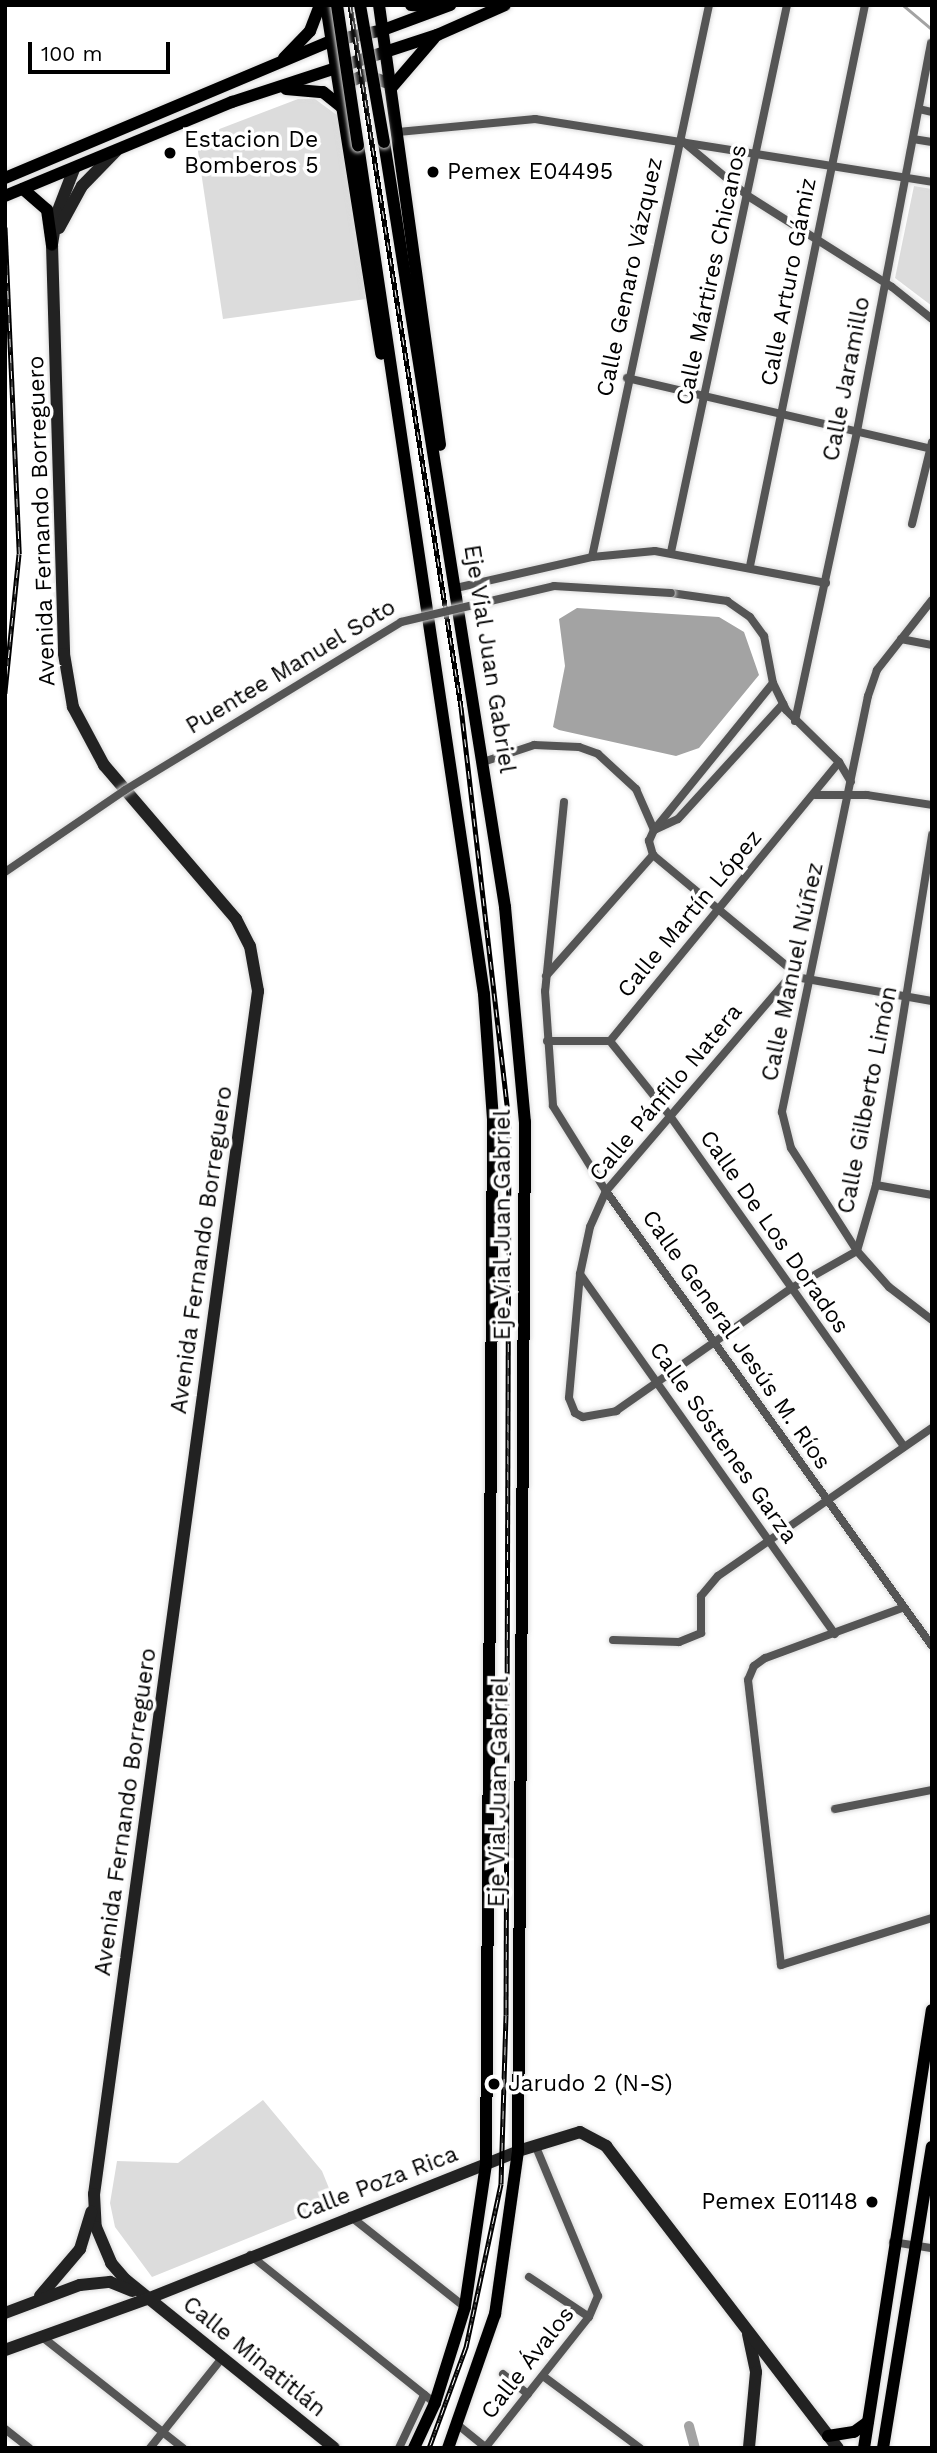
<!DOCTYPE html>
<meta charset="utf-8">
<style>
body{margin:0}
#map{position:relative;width:937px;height:2453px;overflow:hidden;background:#fff;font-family:"Work Sans",sans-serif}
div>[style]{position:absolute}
.green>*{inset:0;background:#dcdcdc}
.water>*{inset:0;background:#a3a3a3}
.stream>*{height:2.5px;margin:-1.25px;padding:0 1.25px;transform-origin:1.25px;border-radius:1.25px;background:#a3a3a3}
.canal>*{height:10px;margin:-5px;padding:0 5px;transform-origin:5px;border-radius:5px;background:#a3a3a3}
.roads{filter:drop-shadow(0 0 2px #dbdbdb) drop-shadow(0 0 2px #dbdbdb)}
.street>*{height:8px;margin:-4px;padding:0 4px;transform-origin:4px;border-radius:4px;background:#555}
.secondary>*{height:12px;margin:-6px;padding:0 6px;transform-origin:6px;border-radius:6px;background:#222}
.primary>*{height:12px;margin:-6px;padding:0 6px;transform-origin:6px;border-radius:6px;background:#000}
.rail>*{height:5px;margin-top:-2.5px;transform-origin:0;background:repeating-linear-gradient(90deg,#fff 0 8px,#000 0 16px);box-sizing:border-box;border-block:2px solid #000}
.bridges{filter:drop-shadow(0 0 2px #dbdbdb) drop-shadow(0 0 2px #dbdbdb)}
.street-bridge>*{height:8px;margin:-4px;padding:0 4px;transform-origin:4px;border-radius:4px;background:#555}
.primary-bridge>*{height:12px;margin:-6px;padding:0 6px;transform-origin:6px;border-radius:6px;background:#000}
.dots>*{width:19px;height:19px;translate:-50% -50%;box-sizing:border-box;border:4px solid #fff;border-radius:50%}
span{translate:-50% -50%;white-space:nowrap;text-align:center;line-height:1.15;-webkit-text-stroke:7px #fff;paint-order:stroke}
.poi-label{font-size:23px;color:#000}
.left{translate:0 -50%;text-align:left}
.right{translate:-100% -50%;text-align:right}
.street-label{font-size:23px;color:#000}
.frame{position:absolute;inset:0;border:7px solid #000;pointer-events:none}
.scale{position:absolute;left:28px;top:42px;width:142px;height:32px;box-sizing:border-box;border:4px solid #000;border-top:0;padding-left:9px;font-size:21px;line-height:24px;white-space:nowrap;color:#000;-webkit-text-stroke:5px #fff;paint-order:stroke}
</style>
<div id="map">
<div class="green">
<div style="clip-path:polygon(298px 99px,315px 99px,341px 118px,366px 299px,223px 319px,196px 138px)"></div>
<div style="clip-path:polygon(914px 186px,932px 189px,932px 306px,895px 278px)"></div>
<div style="clip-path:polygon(263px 2100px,322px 2171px,335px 2203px,152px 2277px,115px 2227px,110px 2203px,117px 2161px,178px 2163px)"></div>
</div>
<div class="water">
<div style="clip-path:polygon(577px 608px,719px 617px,744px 632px,759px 675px,699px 748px,676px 756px,559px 730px,553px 727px,565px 666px,559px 619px)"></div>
</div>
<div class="stream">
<div style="left:903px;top:5px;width:38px;rotate:40deg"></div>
</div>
<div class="canal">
<div style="left:689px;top:2426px;width:23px;rotate:75deg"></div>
</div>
<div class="roads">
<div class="street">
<div style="left:919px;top:109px;width:13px;rotate:13deg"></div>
<div style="left:398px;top:132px;width:138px;rotate:-5.4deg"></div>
<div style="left:535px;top:119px;width:402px;rotate:9deg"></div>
<div style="left:913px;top:139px;width:19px;rotate:9deg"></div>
<div style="left:681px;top:140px;width:87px;rotate:39.9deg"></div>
<div style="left:748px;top:196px;width:170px;rotate:32.3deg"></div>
<div style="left:892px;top:287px;width:51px;rotate:38.7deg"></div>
<div style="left:627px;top:378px;width:313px;rotate:13.1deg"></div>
<div style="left:912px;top:524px;width:84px;rotate:-76.3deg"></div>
<div style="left:671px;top:552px;width:559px;rotate:-78.03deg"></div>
<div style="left:592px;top:557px;width:564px;rotate:-78.03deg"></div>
<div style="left:750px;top:566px;width:573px;rotate:-78.42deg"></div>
<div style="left:456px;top:588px;width:139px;rotate:-12.8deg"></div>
<div style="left:592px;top:557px;width:63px;rotate:-5.4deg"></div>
<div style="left:655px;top:551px;width:174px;rotate:10.6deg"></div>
<div style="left:671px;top:593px;width:57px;rotate:8.1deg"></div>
<div style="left:727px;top:601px;width:28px;rotate:35deg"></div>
<div style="left:750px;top:617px;width:24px;rotate:54deg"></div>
<div style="left:764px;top:636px;width:48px;rotate:79.2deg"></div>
<div style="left:773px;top:683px;width:30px;rotate:64deg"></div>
<div style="left:786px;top:710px;width:74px;rotate:44.5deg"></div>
<div style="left:839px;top:762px;width:23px;rotate:59deg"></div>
<div style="left:932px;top:600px;width:89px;rotate:128.2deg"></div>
<div style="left:877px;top:670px;width:28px;rotate:109deg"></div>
<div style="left:868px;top:696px;width:425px;rotate:101.7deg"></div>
<div style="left:782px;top:1112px;width:37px;rotate:76deg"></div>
<div style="left:791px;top:1148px;width:122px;rotate:57.3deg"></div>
<div style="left:857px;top:1251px;width:48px;rotate:48.4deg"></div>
<div style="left:889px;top:1287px;width:54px;rotate:37.5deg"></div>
<div style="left:901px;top:639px;width:32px;rotate:11deg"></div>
<div style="left:795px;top:721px;width:297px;rotate:-77.9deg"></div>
<div style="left:857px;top:431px;width:395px;rotate:-79.2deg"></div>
<div style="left:483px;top:762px;width:54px;rotate:-18.4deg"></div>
<div style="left:534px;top:745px;width:45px;rotate:2.5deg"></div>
<div style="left:579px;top:747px;width:20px;rotate:20deg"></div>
<div style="left:598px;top:754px;width:52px;rotate:42.6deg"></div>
<div style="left:636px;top:789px;width:45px;rotate:66.3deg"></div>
<div style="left:815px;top:795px;width:52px"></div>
<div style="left:867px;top:795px;width:66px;rotate:8.7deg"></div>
<div style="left:564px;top:802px;width:190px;rotate:95.7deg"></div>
<div style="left:545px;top:991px;width:115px;rotate:86deg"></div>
<div style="left:553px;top:1106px;width:100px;rotate:58.1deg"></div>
<div style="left:606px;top:1191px;width:560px;rotate:54.38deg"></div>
<div style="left:654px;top:830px;width:26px;rotate:-25deg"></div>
<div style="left:678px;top:819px;width:156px;rotate:-47.6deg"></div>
<div style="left:653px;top:855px;width:192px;rotate:39.7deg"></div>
<div style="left:801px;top:978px;width:133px;rotate:10deg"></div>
<div style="left:653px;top:855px;width:15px;rotate:-106deg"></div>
<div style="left:649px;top:841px;width:12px;rotate:-66deg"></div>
<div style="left:654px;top:830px;width:189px;rotate:-51deg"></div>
<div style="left:793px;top:973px;width:287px;rotate:130.6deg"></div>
<div style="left:606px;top:1191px;width:39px;rotate:114deg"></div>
<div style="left:590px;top:1227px;width:48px;rotate:102deg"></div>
<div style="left:580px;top:1274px;width:124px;rotate:95.1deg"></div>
<div style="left:569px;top:1398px;width:16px;rotate:68deg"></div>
<div style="left:575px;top:1413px;width:9px;rotate:27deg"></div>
<div style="left:583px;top:1417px;width:34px;rotate:-10deg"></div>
<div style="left:616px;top:1411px;width:213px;rotate:-35deg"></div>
<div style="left:790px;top:1289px;width:77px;rotate:-29.6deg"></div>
<div style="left:857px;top:1251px;width:69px;rotate:-73.9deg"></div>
<div style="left:876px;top:1185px;width:355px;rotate:-80.9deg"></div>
<div style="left:546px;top:976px;width:162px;rotate:-48.5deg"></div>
<div style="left:547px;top:1041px;width:63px"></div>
<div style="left:610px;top:1041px;width:361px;rotate:-50.6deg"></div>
<div style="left:610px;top:1041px;width:96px;rotate:51.3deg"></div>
<div style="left:670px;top:1116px;width:405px;rotate:54.7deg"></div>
<div style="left:876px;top:1185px;width:57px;rotate:10.1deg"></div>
<div style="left:580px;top:1274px;width:441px;rotate:54.7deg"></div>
<div style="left:902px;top:1608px;width:146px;rotate:159.9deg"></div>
<div style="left:765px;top:1658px;width:14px;rotate:144deg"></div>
<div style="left:754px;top:1666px;width:15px;rotate:113deg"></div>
<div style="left:748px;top:1680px;width:287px;rotate:83.4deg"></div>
<div style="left:781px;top:1965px;width:158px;rotate:-17.3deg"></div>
<div style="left:613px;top:1640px;width:66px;rotate:1.7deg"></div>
<div style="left:679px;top:1642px;width:24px;rotate:-22deg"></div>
<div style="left:701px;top:1633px;width:37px;rotate:-90deg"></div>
<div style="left:701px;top:1596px;width:26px;rotate:-50deg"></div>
<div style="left:718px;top:1576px;width:260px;rotate:-34.7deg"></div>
<div style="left:835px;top:1809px;width:99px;rotate:-11.1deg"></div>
<div style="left:350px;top:2216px;width:147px;rotate:38.4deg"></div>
<div style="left:893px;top:2242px;width:39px;rotate:9deg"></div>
<div style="left:250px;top:2255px;width:237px;rotate:38.7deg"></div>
<div style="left:529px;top:2277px;width:72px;rotate:33.7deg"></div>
<div style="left:41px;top:2336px;width:181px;rotate:38.3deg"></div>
<div style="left:503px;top:2374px;width:32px;rotate:39deg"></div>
<div style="left:543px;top:2376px;width:121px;rotate:36.6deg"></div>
<div style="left:458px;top:2425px;width:36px;rotate:39deg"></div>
<div style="left:5px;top:2429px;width:31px;rotate:38deg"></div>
<div style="left:150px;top:2448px;width:115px;rotate:-51.3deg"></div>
<div style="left:399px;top:2448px;width:59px;rotate:-64.7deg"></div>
<div style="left:485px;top:2448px;width:167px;rotate:-51.6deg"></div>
<div style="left:589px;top:2317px;width:23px;rotate:-67deg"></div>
<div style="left:598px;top:2296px;width:164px;rotate:-112.6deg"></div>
</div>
<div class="secondary">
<div style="left:340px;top:86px;width:27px;rotate:-24deg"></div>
<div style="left:365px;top:75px;width:28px;rotate:19deg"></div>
<div style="left:74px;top:169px;width:47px;rotate:111.1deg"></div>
<div style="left:57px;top:213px;width:32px;rotate:99deg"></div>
<div style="left:52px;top:245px;width:409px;rotate:88.3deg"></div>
<div style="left:64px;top:654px;width:54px;rotate:80.4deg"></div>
<div style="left:73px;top:707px;width:66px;rotate:61.9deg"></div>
<div style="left:104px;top:765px;width:203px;rotate:49.4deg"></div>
<div style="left:236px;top:919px;width:30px;rotate:63deg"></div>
<div style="left:250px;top:946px;width:46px;rotate:79.9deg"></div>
<div style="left:258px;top:991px;width:1214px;rotate:97.76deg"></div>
<div style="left:94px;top:2194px;width:33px;rotate:87deg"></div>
<div style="left:96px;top:2227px;width:39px;rotate:67deg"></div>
<div style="left:111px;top:2263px;width:23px;rotate:49deg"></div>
<div style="left:126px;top:2280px;width:267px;rotate:38.9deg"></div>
<div style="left:59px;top:228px;width:48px;rotate:-61.3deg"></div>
<div style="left:82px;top:186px;width:49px;rotate:-45.8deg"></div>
<div style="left:40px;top:2296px;width:62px;rotate:-49.6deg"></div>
<div style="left:80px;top:2249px;width:39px;rotate:-73deg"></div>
<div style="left:5px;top:2313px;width:80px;rotate:-20.5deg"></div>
<div style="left:80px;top:2285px;width:30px;rotate:-6deg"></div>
<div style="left:110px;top:2282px;width:24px;rotate:22deg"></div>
<div style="left:748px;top:2334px;width:39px;rotate:78deg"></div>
<div style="left:756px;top:2372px;width:76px;rotate:95.3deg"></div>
<div style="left:5px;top:2350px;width:151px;rotate:-19.8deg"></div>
<div style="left:147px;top:2299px;width:399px;rotate:-21.7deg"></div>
<div style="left:518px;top:2151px;width:65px;rotate:-17deg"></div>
<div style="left:580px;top:2132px;width:30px;rotate:28deg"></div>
<div style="left:606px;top:2146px;width:381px;rotate:52.5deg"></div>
</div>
<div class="primary">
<div style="left:326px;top:5px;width:353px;rotate:81deg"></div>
<div style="left:379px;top:5px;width:444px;rotate:82.1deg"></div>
<div style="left:411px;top:5px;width:28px;rotate:4deg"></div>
<div style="left:284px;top:58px;width:37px;rotate:-46deg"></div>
<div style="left:310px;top:31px;width:28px;rotate:-69deg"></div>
<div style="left:391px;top:88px;width:66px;rotate:-49.3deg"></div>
<div style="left:286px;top:89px;width:37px;rotate:5deg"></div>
<div style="left:323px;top:92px;width:28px;rotate:39deg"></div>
<div style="left:384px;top:142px;width:775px;rotate:81.01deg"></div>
<div style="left:505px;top:907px;width:216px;rotate:84.7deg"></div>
<div style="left:525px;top:1122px;width:1029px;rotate:90.39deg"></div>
<div style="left:518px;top:2151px;width:165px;rotate:98deg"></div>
<div style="left:495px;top:2314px;width:142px;rotate:109.3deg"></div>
<div style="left:358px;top:145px;width:858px;rotate:81.56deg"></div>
<div style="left:484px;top:994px;width:125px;rotate:85.9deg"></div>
<div style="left:493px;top:1119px;width:1045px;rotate:90.38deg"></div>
<div style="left:486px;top:2164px;width:145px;rotate:98.4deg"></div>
<div style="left:465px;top:2307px;width:101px;rotate:107.4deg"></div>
<div style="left:435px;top:2403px;width:50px;rotate:115deg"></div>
<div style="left:5px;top:178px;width:354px;rotate:-22.8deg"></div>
<div style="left:331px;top:41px;width:53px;rotate:-11.9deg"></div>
<div style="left:383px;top:30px;width:72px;rotate:-20.5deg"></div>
<div style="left:23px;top:189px;width:32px;rotate:41deg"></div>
<div style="left:47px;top:210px;width:35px;rotate:82deg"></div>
<div style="left:5px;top:196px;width:246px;rotate:-22.5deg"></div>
<div style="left:232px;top:102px;width:216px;rotate:-18.1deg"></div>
<div style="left:437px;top:35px;width:74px;rotate:-23.8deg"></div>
<div style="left:828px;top:2436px;width:26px;rotate:-9deg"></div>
<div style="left:854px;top:2432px;width:17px;rotate:-36deg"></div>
<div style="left:864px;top:2448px;width:443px;rotate:-81.2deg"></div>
<div style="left:883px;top:2448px;width:305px;rotate:-80.8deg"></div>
</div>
</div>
<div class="rail">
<div style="left:350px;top:5px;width:711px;rotate:81.01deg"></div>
<div style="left:461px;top:707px;width:416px;rotate:83.4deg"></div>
<div style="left:509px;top:1120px;width:895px;rotate:90.19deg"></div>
<div style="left:506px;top:2015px;width:169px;rotate:91.7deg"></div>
<div style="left:501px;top:2184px;width:167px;rotate:102.1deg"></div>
<div style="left:466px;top:2347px;width:108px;rotate:110.1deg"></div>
<div style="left:5px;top:227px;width:327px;rotate:87.5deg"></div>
<div style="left:19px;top:554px;width:140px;rotate:95.8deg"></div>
</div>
<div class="bridges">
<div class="street-bridge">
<div style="left:5px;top:872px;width:145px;rotate:-34.3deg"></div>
<div style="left:125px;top:790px;width:323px;rotate:-31.3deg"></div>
<div style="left:401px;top:622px;width:157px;rotate:-13.2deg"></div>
<div style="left:554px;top:586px;width:117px;rotate:3.4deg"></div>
</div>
<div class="primary-bridge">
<div style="left:337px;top:5px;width:142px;rotate:81.5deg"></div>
<div style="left:360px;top:5px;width:139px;rotate:80.1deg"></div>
</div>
</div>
<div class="dots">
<div style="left:170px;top:153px;background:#000"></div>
<div style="left:433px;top:172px;background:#000"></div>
<div style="left:494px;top:2084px;background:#000"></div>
<div style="left:872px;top:2202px;background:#000"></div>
</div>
<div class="poi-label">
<span class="left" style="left:184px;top:153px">Estacion De<br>Bomberos 5</span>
<span class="left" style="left:447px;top:172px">Pemex E04495</span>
<span class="left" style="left:508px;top:2084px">Jarudo 2 (N-S)</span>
<span class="right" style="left:858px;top:2202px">Pemex E01148</span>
</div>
<div class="street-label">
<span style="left:712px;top:275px;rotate:-78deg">Calle Mártires Chicanos</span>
<span style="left:630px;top:277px;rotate:-78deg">Calle Genaro Vázquez</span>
<span style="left:789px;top:282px;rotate:-79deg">Calle Arturo Gámiz</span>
<span style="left:847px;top:379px;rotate:-79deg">Calle Jaramillo</span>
<span style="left:42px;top:521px;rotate:-92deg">Avenida Fernando Borreguero</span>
<span style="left:489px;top:659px;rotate:81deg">Eje Vial Juan Gabriel</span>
<span style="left:291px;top:667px;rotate:-31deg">Puentee Manuel Soto</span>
<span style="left:690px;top:914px;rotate:-50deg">Calle Martín López</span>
<span style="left:793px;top:972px;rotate:-78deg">Calle Manuel Núñez</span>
<span style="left:666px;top:1093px;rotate:-50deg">Calle Pánfilo Natera</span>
<span style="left:868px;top:1100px;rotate:-79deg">Calle Gilberto Limón</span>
<span style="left:503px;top:1225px;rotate:-90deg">Eje Vial Juan Gabriel</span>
<span style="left:774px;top:1232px;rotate:55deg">Calle De Los Dorados</span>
<span style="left:202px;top:1250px;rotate:-82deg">Avenida Fernando Borreguero</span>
<span style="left:736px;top:1340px;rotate:55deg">Calle General Jesús M. Ríos</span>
<span style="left:723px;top:1443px;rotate:55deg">Calle Sóstenes Garza</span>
<span style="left:499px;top:1792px;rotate:-89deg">Eje Vial Juan Gabriel</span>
<span style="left:126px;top:1812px;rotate:-82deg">Avenida Fernando Borreguero</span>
<span style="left:377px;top:2184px;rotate:-21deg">Calle Poza Rica</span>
<span style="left:254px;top:2357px;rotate:39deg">Calle Minatitlán</span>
<span style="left:528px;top:2363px;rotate:-52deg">Calle Ávalos</span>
</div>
<div class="frame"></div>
<div class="scale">100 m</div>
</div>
